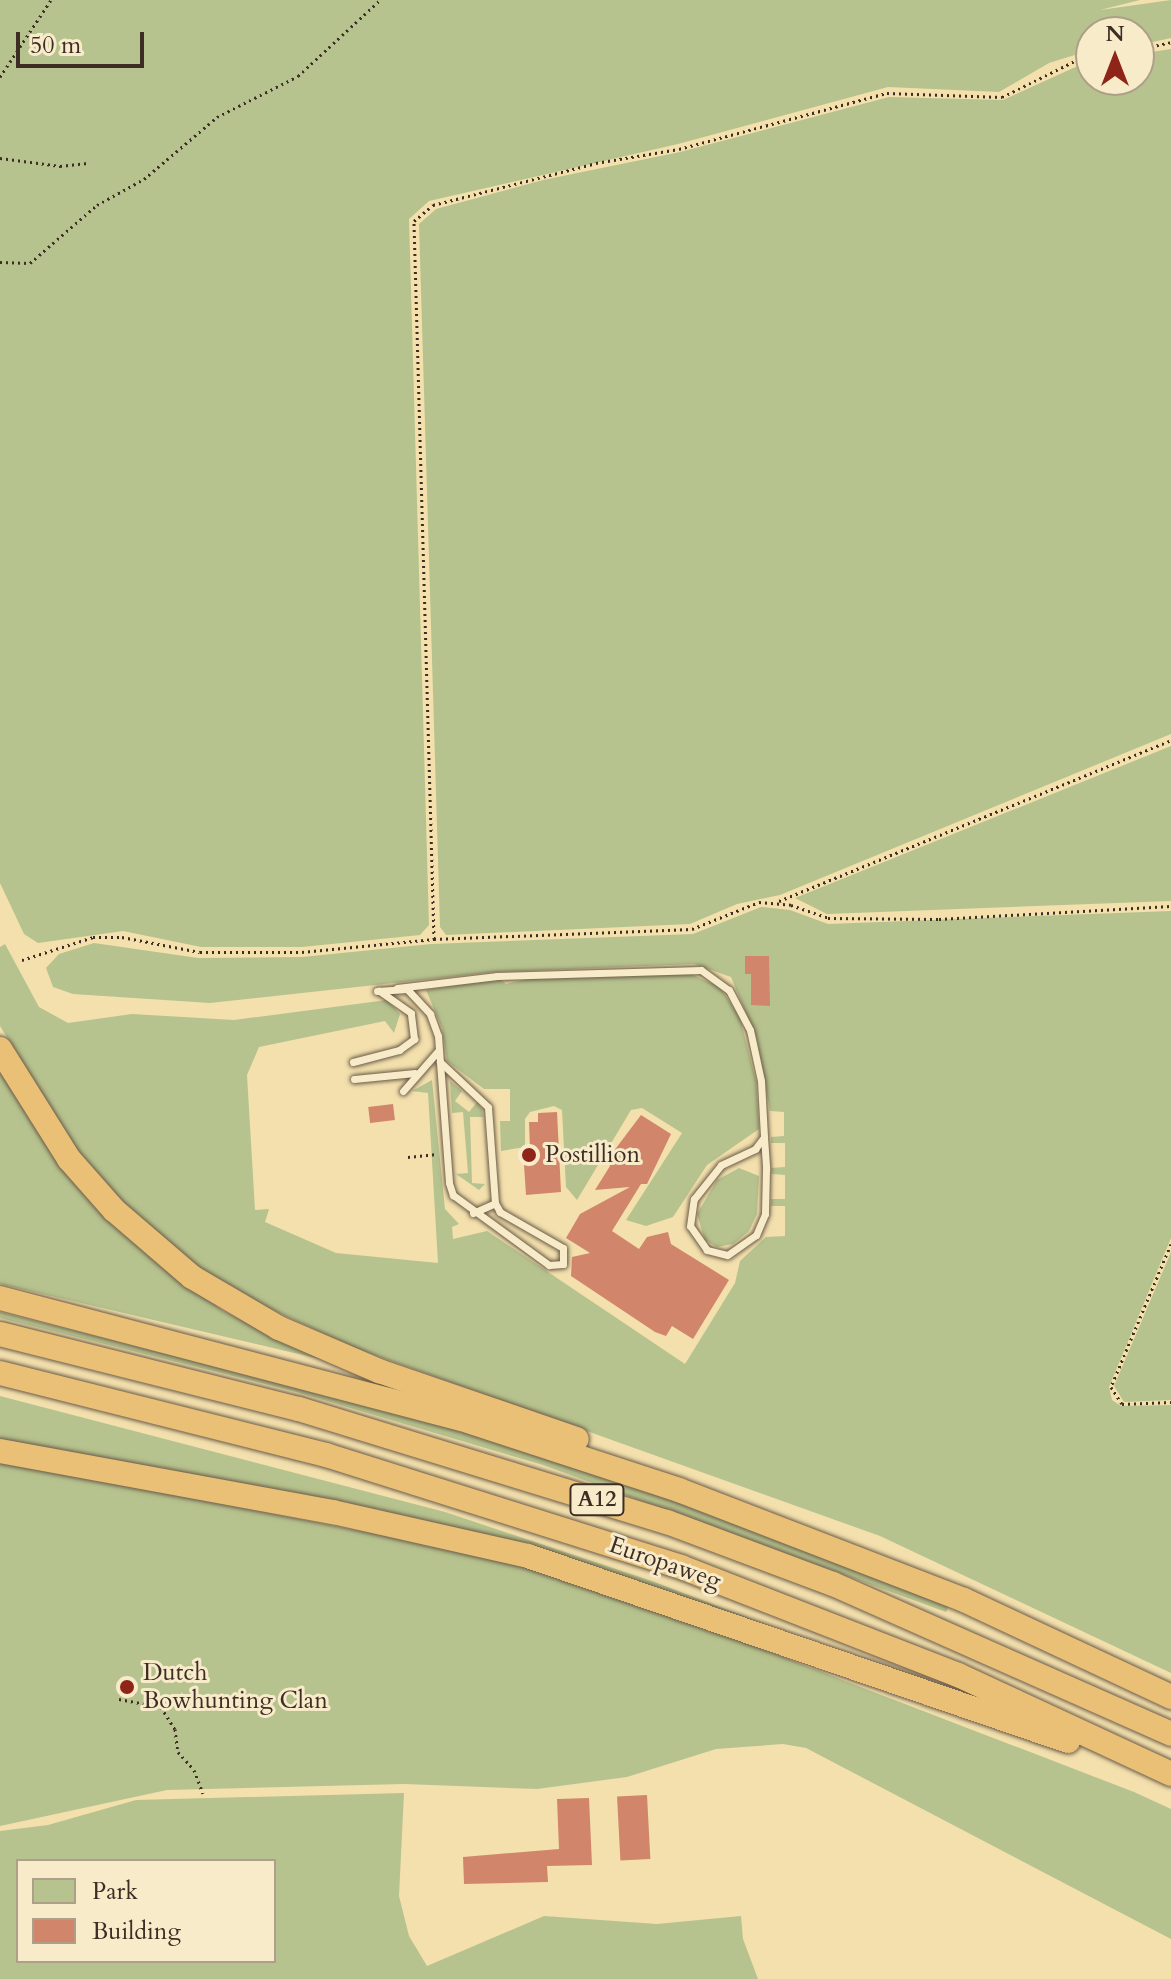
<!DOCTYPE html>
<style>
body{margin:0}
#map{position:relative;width:1171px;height:1979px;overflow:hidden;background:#f3e0ad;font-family:Cardo,serif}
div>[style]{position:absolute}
.green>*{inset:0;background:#b6c38e}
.building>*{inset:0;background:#d1866c;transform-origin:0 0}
.path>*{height:3px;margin-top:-1.5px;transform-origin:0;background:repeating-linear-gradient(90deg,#3d2d25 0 2px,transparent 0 6px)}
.roads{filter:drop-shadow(0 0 2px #6a5a47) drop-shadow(0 0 2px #6a5a47)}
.service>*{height:7px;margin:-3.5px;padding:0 3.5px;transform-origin:3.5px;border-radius:3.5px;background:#f7ebca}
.motorway>*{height:24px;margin:-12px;padding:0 12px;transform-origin:12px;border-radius:12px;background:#eac076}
.dots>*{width:22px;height:22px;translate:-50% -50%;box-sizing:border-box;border:4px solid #f7ebca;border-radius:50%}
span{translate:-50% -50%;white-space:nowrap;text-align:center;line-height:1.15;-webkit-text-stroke:6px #f7ebca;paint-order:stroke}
.shield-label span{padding:2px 6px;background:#f7ebca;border:2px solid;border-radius:6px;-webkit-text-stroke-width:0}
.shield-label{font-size:22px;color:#3d2d25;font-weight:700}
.poi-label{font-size:24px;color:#3d2d25}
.left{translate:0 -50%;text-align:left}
.street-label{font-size:24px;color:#3d2d25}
.legend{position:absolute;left:16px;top:1859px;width:260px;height:104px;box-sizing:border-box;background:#f7ebca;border:2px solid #ad9f88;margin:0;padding:10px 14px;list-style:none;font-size:24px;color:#3d2d25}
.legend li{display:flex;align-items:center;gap:16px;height:40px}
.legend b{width:40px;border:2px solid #ad9f88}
.north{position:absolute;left:1075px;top:16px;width:80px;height:80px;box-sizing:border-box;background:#f7ebca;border:2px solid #ad9f88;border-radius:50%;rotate:0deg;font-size:22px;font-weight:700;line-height:32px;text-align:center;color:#3d2d25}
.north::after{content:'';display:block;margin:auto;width:28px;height:36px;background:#8f2418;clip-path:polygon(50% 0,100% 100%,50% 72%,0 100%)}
.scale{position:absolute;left:16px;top:32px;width:128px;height:36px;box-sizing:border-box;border:4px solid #3d2d25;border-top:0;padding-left:10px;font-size:24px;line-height:28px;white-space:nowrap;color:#3d2d25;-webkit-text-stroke:6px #f7ebca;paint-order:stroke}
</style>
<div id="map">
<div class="green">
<div style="clip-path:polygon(0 0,1140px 0,1100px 10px,1171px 0,1171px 38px,1139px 45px,1139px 32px,1091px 32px,1091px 50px,1049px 63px,999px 92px,888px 87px,678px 144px,429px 201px,409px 219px,429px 925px,420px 935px,302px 947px,201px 947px,123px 931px,38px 943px,24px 934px,0 883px)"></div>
<div style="clip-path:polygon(1171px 49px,1171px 734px,780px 895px,737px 904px,690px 924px,446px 935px,440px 927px,419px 224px,436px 209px,543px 180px,680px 152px,889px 97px,1003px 100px,1091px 60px,1091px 80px,1139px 80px,1139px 54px)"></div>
<div style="clip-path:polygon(1171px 746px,1171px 901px,827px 914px,795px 898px)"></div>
<div style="clip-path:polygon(761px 907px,790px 910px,828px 924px,1171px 911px,1171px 1238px,1109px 1387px,1112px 1400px,1121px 1406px,1171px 1405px,1171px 1673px,880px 1536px,355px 1348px,236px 1293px,157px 1238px,83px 1160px,0 1026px,0 947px,5px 944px,39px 1007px,68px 1023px,132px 1014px,234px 1020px,387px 1000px,400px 1014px,394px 1033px,385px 1021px,259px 1047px,247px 1075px,255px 1210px,269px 1209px,265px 1222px,336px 1253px,438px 1263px,428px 1093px,412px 1091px,432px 1080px,445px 1209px,459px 1224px,452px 1227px,453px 1239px,487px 1231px,685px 1364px,735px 1283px,740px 1261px,766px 1237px,785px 1236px,785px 1206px,771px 1206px,771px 1199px,785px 1199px,785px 1175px,772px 1174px,771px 1168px,785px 1167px,785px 1143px,771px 1143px,771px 1137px,784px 1136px,784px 1112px,770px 1111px,757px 1039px,731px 977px,694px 964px,494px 972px,210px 1003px,73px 994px,53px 987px,46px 968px,59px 954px,94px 943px,198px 958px,302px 957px,431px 944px,693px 934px)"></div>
<div style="clip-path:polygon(686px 972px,720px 987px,740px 1018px,756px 1081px,759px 1129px,707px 1165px,673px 1217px,646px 1226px,626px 1220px,682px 1133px,642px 1108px,631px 1110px,577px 1200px,566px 1187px,562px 1110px,554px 1106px,530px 1112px,525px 1119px,525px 1147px,501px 1151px,500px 1121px,510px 1121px,510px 1089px,484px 1089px,447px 1061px,442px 1028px,426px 990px,500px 979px,506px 984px,537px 977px)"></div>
<div style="clip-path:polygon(0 1070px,62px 1166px,117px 1228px,223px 1311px,324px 1360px,0 1284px)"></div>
<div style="clip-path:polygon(450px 1081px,462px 1091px,455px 1101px,469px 1112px,477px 1102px,482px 1109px,483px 1117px,470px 1117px,472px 1183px,485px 1184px,479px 1190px,456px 1174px,468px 1173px,463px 1112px,452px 1113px)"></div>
<div style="clip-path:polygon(739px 1168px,759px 1176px,757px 1214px,749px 1231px,733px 1244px,717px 1247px,705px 1240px,697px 1214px,717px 1180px)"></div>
<div style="clip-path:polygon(1171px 1252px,1171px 1400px,1124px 1402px,1114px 1386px)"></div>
<div style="clip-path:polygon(0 1312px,411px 1416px,545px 1457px,682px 1503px,949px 1606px,946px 1612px,543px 1465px,293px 1391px,0 1318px)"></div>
<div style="clip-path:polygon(0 1396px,445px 1512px,652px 1581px,833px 1650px,651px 1586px,0 1442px)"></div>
<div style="clip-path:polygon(0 1461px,500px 1558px,653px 1607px,1134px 1792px,1171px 1809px,1171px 1939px,806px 1748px,783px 1744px,716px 1749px,627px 1777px,537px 1789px,404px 1784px,167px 1790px,0 1826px)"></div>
<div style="clip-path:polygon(evenodd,404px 1793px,399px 1896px,409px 1936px,427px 1966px,544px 1916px,657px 1924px,741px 1916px,743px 1939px,758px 1979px,0 1979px,0 1831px,48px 1825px,136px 1800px,404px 1793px,18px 1861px,274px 1861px,274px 1961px,18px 1961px,18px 1861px)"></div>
</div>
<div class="building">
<div style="clip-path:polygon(745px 956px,769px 956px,770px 1006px,751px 1005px,751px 974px,745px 974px)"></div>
<div style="left:393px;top:1104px;width:16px;height:25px;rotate:83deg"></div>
<div style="clip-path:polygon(557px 1112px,561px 1192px,526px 1195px,523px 1150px,530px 1149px,529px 1122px,538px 1122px,538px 1113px)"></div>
<div style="clip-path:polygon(641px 1115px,671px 1134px,647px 1184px,641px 1184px,612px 1231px,639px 1249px,647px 1237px,668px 1232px,671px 1244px,729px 1280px,693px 1339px,672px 1326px,666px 1336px,655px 1332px,571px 1276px,572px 1257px,590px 1253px,566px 1238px,580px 1214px,630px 1187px,595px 1190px,610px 1166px,607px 1160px)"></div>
<div style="left:119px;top:1680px;width:17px;height:15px"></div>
<div style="left:647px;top:1795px;width:64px;height:30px;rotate:87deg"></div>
<div style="clip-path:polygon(589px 1798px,592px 1865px,547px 1866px,548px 1882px,464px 1884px,463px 1857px,559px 1849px,557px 1799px)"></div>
</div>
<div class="path">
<div style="left:1139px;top:49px;width:33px;rotate:-12deg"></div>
<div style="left:0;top:77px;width:92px;rotate:-56.5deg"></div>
<div style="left:0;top:158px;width:61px;rotate:7.6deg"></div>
<div style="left:60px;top:166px;width:30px;rotate:-6deg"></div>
<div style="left:0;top:262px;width:30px;rotate:2deg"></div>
<div style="left:30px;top:263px;width:89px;rotate:-40.9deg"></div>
<div style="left:97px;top:205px;width:54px;rotate:-29deg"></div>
<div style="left:144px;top:179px;width:96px;rotate:-40.3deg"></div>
<div style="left:217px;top:117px;width:91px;rotate:-26.8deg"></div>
<div style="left:298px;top:76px;width:112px;rotate:-42.8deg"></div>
<div style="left:779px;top:901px;width:424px;rotate:-22.3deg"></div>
<div style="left:434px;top:939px;width:718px;rotate:-91.6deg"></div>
<div style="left:414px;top:221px;width:25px;rotate:-40deg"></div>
<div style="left:433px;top:205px;width:168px;rotate:-14.4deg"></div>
<div style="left:596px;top:163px;width:84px;rotate:-9.6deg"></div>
<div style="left:679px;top:149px;width:215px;rotate:-15.1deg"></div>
<div style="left:887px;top:93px;width:115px;rotate:2deg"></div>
<div style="left:1002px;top:97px;width:99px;rotate:-26.3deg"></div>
<div style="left:22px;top:960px;width:75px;rotate:-17.9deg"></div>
<div style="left:93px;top:937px;width:29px"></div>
<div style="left:122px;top:937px;width:79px;rotate:10.9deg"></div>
<div style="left:200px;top:952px;width:102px"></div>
<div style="left:302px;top:952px;width:133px;rotate:-5.6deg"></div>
<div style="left:434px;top:939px;width:258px;rotate:-2.2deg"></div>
<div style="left:692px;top:929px;width:72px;rotate:-21.9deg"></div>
<div style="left:759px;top:902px;width:32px;rotate:5deg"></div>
<div style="left:791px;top:905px;width:39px;rotate:19deg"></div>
<div style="left:828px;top:918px;width:111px;rotate:0.5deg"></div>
<div style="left:939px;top:919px;width:232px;rotate:-3.2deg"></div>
<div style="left:408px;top:1157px;width:27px;rotate:-6deg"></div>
<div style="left:1171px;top:1244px;width:155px;rotate:112.8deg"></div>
<div style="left:1111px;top:1387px;width:20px;rotate:57deg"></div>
<div style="left:1122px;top:1404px;width:49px;rotate:-2.3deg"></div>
<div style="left:119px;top:1699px;width:43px;rotate:10.8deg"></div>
<div style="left:161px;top:1707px;width:26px;rotate:58deg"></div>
<div style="left:175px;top:1729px;width:23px;rotate:83deg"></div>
<div style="left:178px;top:1752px;width:24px;rotate:48deg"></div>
<div style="left:194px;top:1770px;width:25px;rotate:69deg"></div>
</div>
<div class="roads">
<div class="service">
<div style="left:397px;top:988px;width:101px;rotate:-6.8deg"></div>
<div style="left:497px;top:976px;width:204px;rotate:-1.7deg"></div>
<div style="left:701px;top:970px;width:34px;rotate:36deg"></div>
<div style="left:729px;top:990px;width:45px;rotate:62.3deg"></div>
<div style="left:750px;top:1030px;width:52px;rotate:77.8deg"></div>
<div style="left:761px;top:1081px;width:56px;rotate:86.9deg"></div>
<div style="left:764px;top:1137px;width:32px;rotate:86deg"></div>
<div style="left:766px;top:1169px;width:45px;rotate:91.3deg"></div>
<div style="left:765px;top:1214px;width:23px;rotate:113deg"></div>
<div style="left:756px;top:1235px;width:35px;rotate:145deg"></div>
<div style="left:727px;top:1255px;width:21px;rotate:-166deg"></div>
<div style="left:707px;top:1250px;width:29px;rotate:-125deg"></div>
<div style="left:690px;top:1226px;width:27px;rotate:-82deg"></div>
<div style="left:694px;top:1199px;width:43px;rotate:-51.5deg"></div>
<div style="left:721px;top:1165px;width:38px;rotate:-25deg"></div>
<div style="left:755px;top:1149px;width:15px;rotate:-53deg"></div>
<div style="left:377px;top:991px;width:30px;rotate:-4deg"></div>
<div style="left:407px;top:989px;width:34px;rotate:47deg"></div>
<div style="left:430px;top:1014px;width:23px;rotate:70deg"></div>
<div style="left:438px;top:1036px;width:147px;rotate:85.7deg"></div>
<div style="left:449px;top:1183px;width:13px;rotate:72deg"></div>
<div style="left:453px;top:1195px;width:119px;rotate:36.1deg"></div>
<div style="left:549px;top:1265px;width:14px;rotate:-4deg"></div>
<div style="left:563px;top:1264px;width:16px;rotate:-90deg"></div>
<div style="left:563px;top:1248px;width:73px;rotate:-150.3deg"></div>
<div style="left:500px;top:1212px;width:10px;rotate:-119deg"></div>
<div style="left:495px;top:1203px;width:96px;rotate:-94.2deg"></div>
<div style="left:488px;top:1107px;width:66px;rotate:-136.8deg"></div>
<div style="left:353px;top:1062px;width:48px;rotate:-14.6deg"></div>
<div style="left:399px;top:1050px;width:19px;rotate:-36deg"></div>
<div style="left:414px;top:1039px;width:26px;rotate:-97deg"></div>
<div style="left:411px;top:1013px;width:39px;rotate:-145deg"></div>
<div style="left:354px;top:1079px;width:61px;rotate:-5.6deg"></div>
<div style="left:403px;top:1091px;width:53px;rotate:-48.8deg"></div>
<div style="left:473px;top:1213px;width:24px;rotate:-24deg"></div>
</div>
<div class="motorway">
<div style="left:0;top:1049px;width:130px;rotate:57.9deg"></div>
<div style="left:69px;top:1159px;width:68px;rotate:48.6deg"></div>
<div style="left:114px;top:1210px;width:103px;rotate:40.7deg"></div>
<div style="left:192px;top:1277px;width:101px;rotate:30.4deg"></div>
<div style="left:279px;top:1328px;width:109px;rotate:23.3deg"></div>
<div style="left:379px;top:1371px;width:209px;rotate:19deg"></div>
<div style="left:0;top:1298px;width:487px;rotate:14.7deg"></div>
<div style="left:471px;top:1422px;width:219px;rotate:18.1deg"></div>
<div style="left:679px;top:1490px;width:305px;rotate:21.1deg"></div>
<div style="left:964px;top:1600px;width:229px;rotate:25.1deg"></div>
<div style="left:0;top:1334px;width:308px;rotate:14.1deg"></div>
<div style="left:299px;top:1409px;width:385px;rotate:17.1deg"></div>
<div style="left:667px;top:1522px;width:177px;rotate:20.5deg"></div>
<div style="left:833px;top:1584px;width:370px;rotate:23.9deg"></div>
<div style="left:0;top:1373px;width:336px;rotate:14.1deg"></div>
<div style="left:326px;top:1455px;width:372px;rotate:17.5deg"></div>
<div style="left:681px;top:1567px;width:297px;rotate:21.3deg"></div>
<div style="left:958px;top:1675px;width:235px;rotate:24.9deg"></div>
<div style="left:0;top:1451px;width:339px;rotate:10.4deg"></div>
<div style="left:333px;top:1512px;width:200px;rotate:12.7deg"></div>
<div style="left:528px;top:1556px;width:571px;rotate:18.91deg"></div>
</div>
</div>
<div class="dots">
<div style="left:529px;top:1155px;background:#8f2418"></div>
<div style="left:127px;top:1687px;background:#8f2418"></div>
</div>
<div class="shield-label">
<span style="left:597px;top:1500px">A12</span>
</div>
<div class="poi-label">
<span class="left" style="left:545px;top:1155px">Postillion</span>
<span class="left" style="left:143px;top:1687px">Dutch<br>Bowhunting Clan</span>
</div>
<div class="street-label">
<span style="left:665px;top:1563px;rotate:19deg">Europaweg</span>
</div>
<ul class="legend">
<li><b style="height:22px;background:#b6c38e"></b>Park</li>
<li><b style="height:22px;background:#d1866c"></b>Building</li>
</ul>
<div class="north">N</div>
<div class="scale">50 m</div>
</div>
